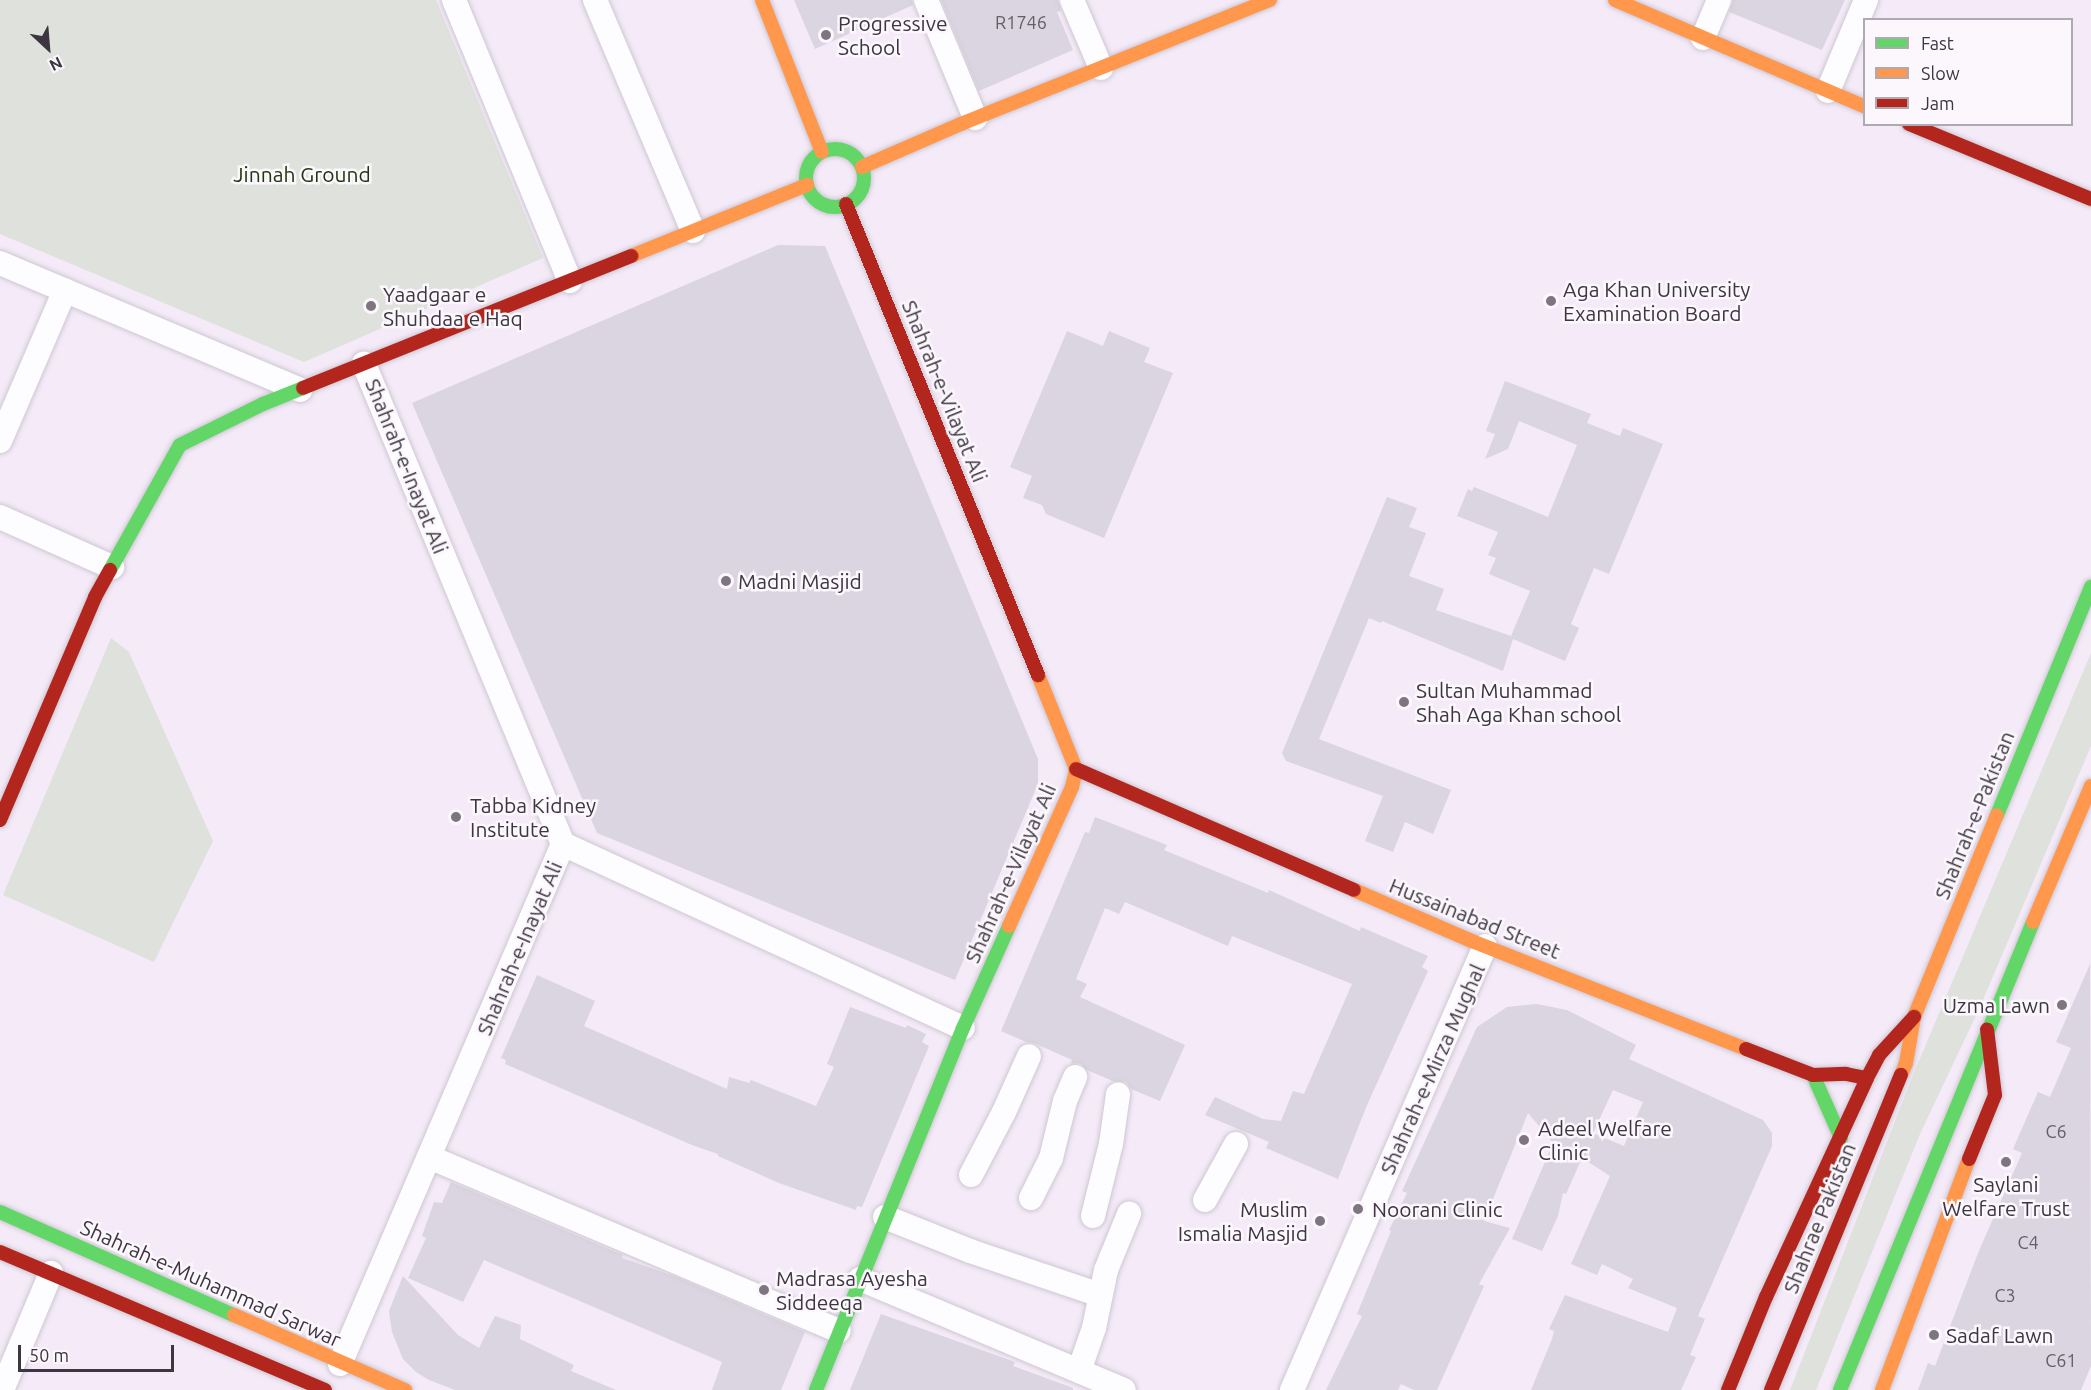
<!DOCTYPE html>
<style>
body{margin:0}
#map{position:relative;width:2091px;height:1390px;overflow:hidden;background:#f4eaf8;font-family:Ubuntu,sans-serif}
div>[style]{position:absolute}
.green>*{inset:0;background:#dfe1dc}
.building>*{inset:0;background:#dad5e1}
.roads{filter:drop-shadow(0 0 2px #cec7d2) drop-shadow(0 0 2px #cec7d2)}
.street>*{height:24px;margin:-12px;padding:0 12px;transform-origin:12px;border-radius:12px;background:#fdfcfe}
.fast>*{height:14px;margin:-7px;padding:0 7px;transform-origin:7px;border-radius:7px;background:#63d668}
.fast>.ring{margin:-7px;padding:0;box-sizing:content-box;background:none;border:14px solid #63d668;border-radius:50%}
.slow>*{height:14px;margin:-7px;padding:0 7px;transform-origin:7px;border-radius:7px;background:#ff974d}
.jam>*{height:14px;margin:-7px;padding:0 7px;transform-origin:7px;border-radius:7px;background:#b3261e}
.dots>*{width:16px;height:16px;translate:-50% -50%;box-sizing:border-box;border:3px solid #fbf7fc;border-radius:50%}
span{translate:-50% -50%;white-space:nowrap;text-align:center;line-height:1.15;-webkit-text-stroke:5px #fbf7fc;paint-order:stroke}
.number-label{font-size:18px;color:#645e68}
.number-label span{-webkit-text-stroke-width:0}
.poi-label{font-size:21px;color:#3d3640}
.left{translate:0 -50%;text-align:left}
.right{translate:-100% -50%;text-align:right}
.park-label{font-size:21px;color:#20370e}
.street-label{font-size:21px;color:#3d3640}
.legend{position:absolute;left:1863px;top:18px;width:210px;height:108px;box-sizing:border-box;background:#fbf7fc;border:2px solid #afaab1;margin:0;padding:8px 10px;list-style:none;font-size:18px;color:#3d3640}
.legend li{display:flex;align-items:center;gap:12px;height:30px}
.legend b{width:30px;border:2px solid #afaab1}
.north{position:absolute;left:18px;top:18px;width:60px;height:60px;-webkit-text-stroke:4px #fbf7fc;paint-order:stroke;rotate:154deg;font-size:16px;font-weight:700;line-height:24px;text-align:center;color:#3d3640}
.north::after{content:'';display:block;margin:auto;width:21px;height:27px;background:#3d3640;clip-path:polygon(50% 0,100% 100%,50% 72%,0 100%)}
.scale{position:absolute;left:18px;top:1345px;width:156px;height:27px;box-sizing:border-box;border:3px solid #3d3640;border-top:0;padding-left:8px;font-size:18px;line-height:21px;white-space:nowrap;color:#3d3640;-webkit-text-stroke:4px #fbf7fc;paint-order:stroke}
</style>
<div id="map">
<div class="green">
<div style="clip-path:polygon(0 0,436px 0,543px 258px,304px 362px,0 234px)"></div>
<div style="clip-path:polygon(111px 638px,129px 652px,213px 841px,154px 962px,3px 895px)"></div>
<div style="clip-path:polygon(2091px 653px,2091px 746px,1980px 1007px,1920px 1134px,1816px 1390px,1790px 1390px,1913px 1075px)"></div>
</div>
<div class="building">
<div style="clip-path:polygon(794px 0,912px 0,913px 5px,815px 49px)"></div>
<div style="clip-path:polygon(941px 0,1058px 0,1061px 11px,1057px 12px,1073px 50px,979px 91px)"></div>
<div style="clip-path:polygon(1733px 0,1845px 0,1822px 50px,1729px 12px)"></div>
<div style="clip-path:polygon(778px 245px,825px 246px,1038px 759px,1038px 784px,955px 980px,597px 833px,412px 403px)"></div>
<div style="clip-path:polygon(1067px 331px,1103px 346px,1109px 331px,1150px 348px,1144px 362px,1173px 373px,1104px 538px,1046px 514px,1042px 505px,1023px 498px,1032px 476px,1010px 467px)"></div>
<div style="clip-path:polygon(1505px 381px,1591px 414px,1587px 423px,1620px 436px,1623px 428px,1663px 444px,1609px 574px,1594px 568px,1571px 624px,1579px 628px,1565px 661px,1513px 639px,1503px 671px,1382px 621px,1381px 623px,1369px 618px,1319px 739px,1451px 790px,1433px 834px,1405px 822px,1393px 852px,1365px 841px,1383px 796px,1286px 761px,1282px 753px,1387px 497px,1417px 508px,1409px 527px,1426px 533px,1409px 576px,1444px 589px,1436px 610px,1511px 636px,1530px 591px,1489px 574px,1496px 558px,1488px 555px,1498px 532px,1457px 516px,1468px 489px,1472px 491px,1474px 487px,1548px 517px,1577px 445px,1519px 421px,1508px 449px,1485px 459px,1495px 434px,1486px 431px)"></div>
<div style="clip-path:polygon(1095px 817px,1167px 845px,1164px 850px,1268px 893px,1269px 890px,1360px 931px,1361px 927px,1428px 956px,1422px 967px,1428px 971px,1367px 1105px,1338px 1179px,1266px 1148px,1269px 1142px,1205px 1115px,1215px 1097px,1263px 1119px,1281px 1121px,1293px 1091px,1304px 1094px,1352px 984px,1232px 936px,1228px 946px,1125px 902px,1119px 914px,1105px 908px,1076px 979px,1087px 984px,1080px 997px,1185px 1045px,1160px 1101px,1131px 1089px,1126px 1082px,1113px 1081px,1087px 1070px,1081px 1064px,1071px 1063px,1072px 1060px,1034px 1043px,1026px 1042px,1001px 1031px,1085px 832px,1089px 833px)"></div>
<div style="clip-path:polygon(2090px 964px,2091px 1366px,2081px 1390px,1918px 1390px,1928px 1363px,1935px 1366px,1978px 1253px,2022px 1153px,2013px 1149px,2038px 1092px,2050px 1097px,2071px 1048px,2056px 1042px)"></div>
<div style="clip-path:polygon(537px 975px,595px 1001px,584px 1026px,727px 1089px,729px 1077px,749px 1083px,751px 1080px,816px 1106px,834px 1067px,827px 1064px,850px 1007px,906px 1028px,907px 1025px,926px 1034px,922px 1042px,929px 1046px,862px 1207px,857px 1206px,856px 1210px,779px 1183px,718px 1156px,718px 1154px,692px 1145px,505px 1064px,506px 1060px,501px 1058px)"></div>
<div style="clip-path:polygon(evenodd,1537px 1004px,1567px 1010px,1636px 1045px,1629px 1059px,1763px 1120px,1772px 1133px,1772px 1146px,1698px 1316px,1705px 1319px,1690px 1355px,1696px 1357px,1681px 1390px,1531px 1390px,1552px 1339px,1554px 1331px,1549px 1329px,1565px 1295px,1668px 1332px,1677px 1308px,1628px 1288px,1633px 1279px,1602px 1264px,1597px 1275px,1571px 1264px,1610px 1176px,1582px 1158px,1566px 1194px,1563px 1193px,1558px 1216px,1542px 1251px,1512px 1239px,1553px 1143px,1528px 1113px,1484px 1221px,1510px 1228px,1479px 1284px,1484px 1286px,1437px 1390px,1414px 1390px,1401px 1384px,1398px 1390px,1326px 1390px,1362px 1316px,1357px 1314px,1391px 1231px,1389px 1230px,1407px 1193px,1402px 1191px,1477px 1027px,1507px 1007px,1537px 1004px,1613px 1090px,1643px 1102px,1624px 1146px,1593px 1133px,1613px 1090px)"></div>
<div style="clip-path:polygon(451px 1182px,623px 1255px,622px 1258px,674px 1276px,805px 1332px,781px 1390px,712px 1390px,722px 1362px,484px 1260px,463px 1302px,408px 1278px,426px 1238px,422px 1236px,434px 1202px,442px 1203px)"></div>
<div style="clip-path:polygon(403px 1276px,458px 1335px,479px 1348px,495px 1316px,521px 1325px,520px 1339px,574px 1365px,571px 1371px,616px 1390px,455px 1390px,429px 1380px,416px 1372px,403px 1359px,392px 1332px,389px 1311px)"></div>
<div style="clip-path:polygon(881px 1314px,1015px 1362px,1013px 1366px,1073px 1388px,1073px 1390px,850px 1390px)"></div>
</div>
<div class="roads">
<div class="street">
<div style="left:454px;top:0;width:304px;rotate:67.6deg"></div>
<div style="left:595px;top:0;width:251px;rotate:67deg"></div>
<div style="left:926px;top:0;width:128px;rotate:67.4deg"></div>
<div style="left:1072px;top:0;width:74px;rotate:66.9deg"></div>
<div style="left:1703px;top:38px;width:41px;rotate:-67.2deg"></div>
<div style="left:1828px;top:91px;width:99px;rotate:-67.3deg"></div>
<div style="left:0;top:263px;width:326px;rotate:22.9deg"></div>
<div style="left:0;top:441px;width:164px;rotate:-66.7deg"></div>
<div style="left:0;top:517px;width:123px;rotate:24.1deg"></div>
<div style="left:563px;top:844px;width:440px;rotate:24.7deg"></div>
<div style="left:429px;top:1157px;width:445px;rotate:23deg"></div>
<div style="left:971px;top:1175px;width:71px;rotate:-62.4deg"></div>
<div style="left:1004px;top:1112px;width:61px;rotate:-65.9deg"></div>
<div style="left:1031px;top:1198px;width:45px;rotate:-63.4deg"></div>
<div style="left:1051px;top:1158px;width:59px;rotate:-76.2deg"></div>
<div style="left:1065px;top:1101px;width:26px;rotate:-67deg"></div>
<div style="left:1205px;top:1200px;width:64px;rotate:-61deg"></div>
<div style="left:1093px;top:1216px;width:74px;rotate:-76deg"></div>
<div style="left:1111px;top:1144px;width:50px;rotate:-82deg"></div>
<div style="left:885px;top:1217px;width:92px;rotate:21.8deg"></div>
<div style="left:970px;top:1251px;width:137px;rotate:18.7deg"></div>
<div style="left:860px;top:1279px;width:286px;rotate:22.8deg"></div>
<div style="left:340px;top:1364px;width:566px;rotate:-66.79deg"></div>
<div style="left:563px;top:844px;width:520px;rotate:-112.52deg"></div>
<div style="left:1079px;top:1371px;width:46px;rotate:-70.8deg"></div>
<div style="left:1094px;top:1328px;width:59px;rotate:-78.3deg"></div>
<div style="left:1106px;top:1270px;width:61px;rotate:-67.7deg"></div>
<div style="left:2px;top:1390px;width:127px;rotate:-67.3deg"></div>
<div style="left:1292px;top:1390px;width:484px;rotate:-66.5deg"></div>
</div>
<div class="fast">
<div class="ring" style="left:806px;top:149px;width:44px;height:44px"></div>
<div style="left:110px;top:570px;width:143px;rotate:-60.8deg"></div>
<div style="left:180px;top:445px;width:93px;rotate:-26.3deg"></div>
<div style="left:263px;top:404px;width:43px;rotate:-21.8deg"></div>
<div style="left:1997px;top:815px;width:247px;rotate:-67.6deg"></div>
<div style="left:1813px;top:1075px;width:69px;rotate:66deg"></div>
<div style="left:0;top:1212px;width:256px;rotate:23.8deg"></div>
<div style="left:816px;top:1390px;width:391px;rotate:-67.9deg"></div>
<div style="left:963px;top:1028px;width:112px;rotate:-65.7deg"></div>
<div style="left:1840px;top:1390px;width:506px;rotate:-67.59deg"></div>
</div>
<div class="slow">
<div style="left:762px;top:0;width:163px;rotate:68.5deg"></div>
<div style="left:1615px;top:0;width:271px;rotate:23.1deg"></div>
<div style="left:862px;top:167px;width:108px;rotate:-23.5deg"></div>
<div style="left:961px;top:124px;width:333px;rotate:-21.9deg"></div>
<div style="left:631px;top:256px;width:190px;rotate:-22deg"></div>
<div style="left:1354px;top:890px;width:129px;rotate:23.4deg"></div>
<div style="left:1472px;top:941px;width:295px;rotate:21.5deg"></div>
<div style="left:2033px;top:922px;width:148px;rotate:-66.9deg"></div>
<div style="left:1009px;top:926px;width:153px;rotate:-65.6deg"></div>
<div style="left:1072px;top:787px;width:18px;rotate:-77deg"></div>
<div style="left:1076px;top:769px;width:101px;rotate:-112deg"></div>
<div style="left:1901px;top:1075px;width:13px;rotate:-67deg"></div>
<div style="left:1906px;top:1063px;width:47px;rotate:-80.1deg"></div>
<div style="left:1914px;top:1017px;width:218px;rotate:-67.7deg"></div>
<div style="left:234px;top:1315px;width:187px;rotate:23.7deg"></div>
<div style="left:1882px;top:1390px;width:247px;rotate:-69.4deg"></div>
</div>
<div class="jam">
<div style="left:1909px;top:124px;width:197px;rotate:22.4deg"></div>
<div style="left:846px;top:204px;width:509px;rotate:67.82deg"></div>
<div style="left:303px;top:388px;width:354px;rotate:-21.9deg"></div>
<div style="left:1076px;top:769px;width:303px;rotate:23.5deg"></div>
<div style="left:0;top:820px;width:242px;rotate:-66.9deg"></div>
<div style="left:95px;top:597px;width:31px;rotate:-61deg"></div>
<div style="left:1746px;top:1049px;width:72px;rotate:21.2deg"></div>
<div style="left:1813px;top:1075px;width:33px;rotate:-2deg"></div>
<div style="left:1846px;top:1074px;width:21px;rotate:11deg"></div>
<div style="left:1969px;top:1159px;width:69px;rotate:-67.9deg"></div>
<div style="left:1995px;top:1095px;width:66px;rotate:-96.9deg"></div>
<div style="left:0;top:1252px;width:353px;rotate:23deg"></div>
<div style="left:1728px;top:1390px;width:100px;rotate:-67.8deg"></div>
<div style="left:1766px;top:1297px;width:241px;rotate:-65.2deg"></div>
<div style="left:1867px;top:1078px;width:26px;rotate:-62deg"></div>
<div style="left:1879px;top:1055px;width:52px;rotate:-47.4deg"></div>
<div style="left:1771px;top:1390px;width:341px;rotate:-67.6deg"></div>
</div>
</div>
<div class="dots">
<div style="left:826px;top:35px;background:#7d7580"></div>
<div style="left:1551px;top:301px;background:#7d7580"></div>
<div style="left:371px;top:306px;background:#7d7580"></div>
<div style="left:726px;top:581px;background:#7d7580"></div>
<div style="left:1404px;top:702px;background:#7d7580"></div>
<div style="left:456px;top:817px;background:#7d7580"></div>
<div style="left:2062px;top:1005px;background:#7d7580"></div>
<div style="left:1524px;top:1140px;background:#7d7580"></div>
<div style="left:2006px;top:1162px;background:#7d7580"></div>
<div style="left:1358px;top:1209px;background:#7d7580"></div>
<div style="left:1320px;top:1221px;background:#7d7580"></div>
<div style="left:764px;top:1290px;background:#7d7580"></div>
<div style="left:1934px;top:1335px;background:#7d7580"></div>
</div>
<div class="number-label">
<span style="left:1021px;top:22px">R1746</span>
<span style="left:2056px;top:1131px">C6</span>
<span style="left:2028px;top:1242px">C4</span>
<span style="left:2005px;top:1295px">C3</span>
<span style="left:2061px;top:1360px">C61</span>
</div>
<div class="poi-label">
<span class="left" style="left:838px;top:35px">Progressive<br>School</span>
<span class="left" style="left:1563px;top:301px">Aga Khan University<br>Examination Board</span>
<span class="left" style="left:383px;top:306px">Yaadgaar e<br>Shuhdaa e Haq</span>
<span class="left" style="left:738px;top:581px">Madni Masjid</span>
<span class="left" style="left:1416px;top:702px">Sultan Muhammad<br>Shah Aga Khan school</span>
<span class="left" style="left:470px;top:817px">Tabba Kidney<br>Institute</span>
<span class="right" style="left:2050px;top:1005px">Uzma Lawn</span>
<span class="left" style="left:1538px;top:1140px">Adeel Welfare<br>Clinic</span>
<span style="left:2006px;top:1196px">Saylani<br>Welfare Trust</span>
<span class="right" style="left:1308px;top:1221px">Muslim<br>Ismalia Masjid</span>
<span class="left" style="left:1372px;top:1209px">Noorani Clinic</span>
<span class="left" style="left:776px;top:1290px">Madrasa Ayesha<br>Siddeeqa</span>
<span class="left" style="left:1946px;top:1335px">Sadaf Lawn</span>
</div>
<div class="park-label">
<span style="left:302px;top:174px">Jinnah Ground</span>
</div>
<div class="street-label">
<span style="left:945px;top:391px;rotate:68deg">Shahrah-e-Vilayat Ali</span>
<span style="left:407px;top:466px;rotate:68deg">Shahrah-e-Inayat Ali</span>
<span style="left:1974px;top:815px;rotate:-68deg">Shahrah-e-Pakistan</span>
<span style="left:1010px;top:873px;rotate:-66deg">Shahrah-e-Vilayat Ali</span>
<span style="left:1475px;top:918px;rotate:22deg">Hussainabad Street</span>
<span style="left:519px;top:948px;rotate:-67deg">Shahrah-e-Inayat Ali</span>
<span style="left:1432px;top:1069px;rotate:-66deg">Shahrah-e-Mirza Mughal</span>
<span style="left:1819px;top:1218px;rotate:-68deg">Shahrae Pakistan</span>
<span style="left:211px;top:1283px;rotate:24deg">Shahrah-e-Muhammad Sarwar</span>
</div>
<ul class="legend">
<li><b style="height:8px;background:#63d668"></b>Fast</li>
<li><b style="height:8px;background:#ff974d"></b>Slow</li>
<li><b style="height:8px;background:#b3261e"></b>Jam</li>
</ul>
<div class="north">N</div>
<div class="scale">50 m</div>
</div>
